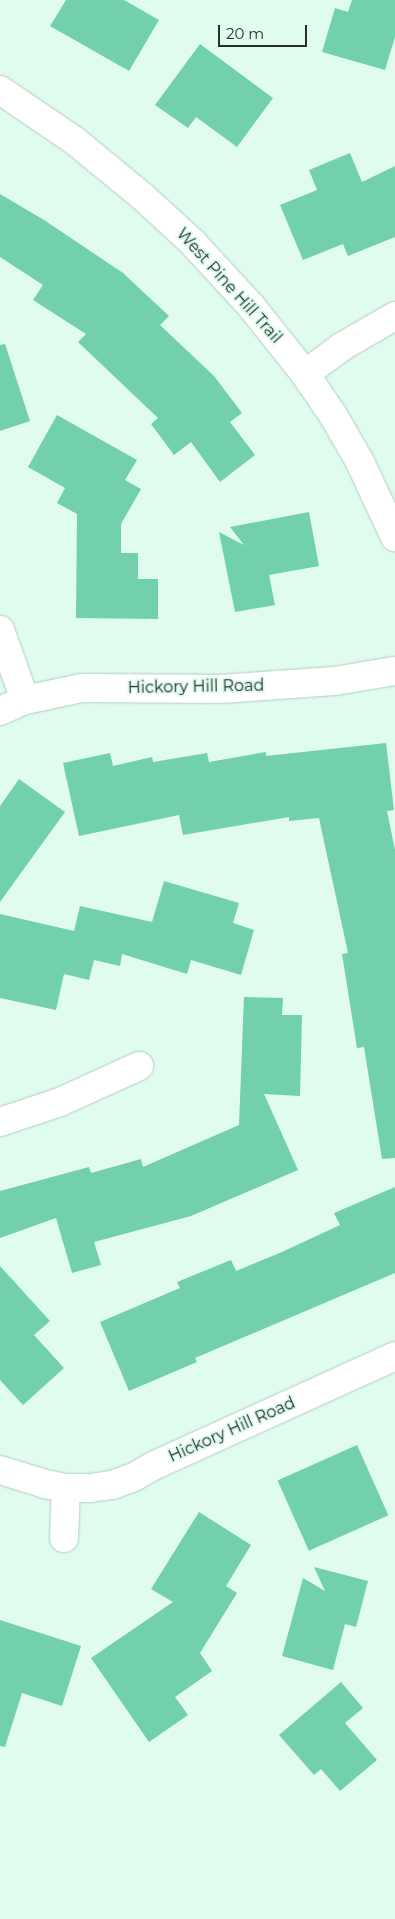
<!DOCTYPE html>
<style>
body{margin:0}
#map{position:relative;width:395px;height:1919px;overflow:hidden;background:#e0fcef;font-family:Montserrat,sans-serif}
div>[style]{position:absolute}
.building>*{inset:0;background:#72d0ac;transform-origin:0 0}
.roads{filter:drop-shadow(0 0 1px #b3cec2) drop-shadow(0 0 1px #b3cec2)}
.minor>*{height:28px;margin:-14px;padding:0 14px;transform-origin:14px;border-radius:14px;background:#fff}
span{translate:-50% -50%;white-space:nowrap;text-align:center;line-height:1.15;-webkit-text-stroke:4px #e0fcef;paint-order:stroke}
.street-label{font-size:16px;color:#26312c}
.scale{position:absolute;left:218px;top:25px;width:89px;height:22px;box-sizing:border-box;border:2px solid #26312c;border-top:0;padding-left:6px;font-size:15px;line-height:18px;white-space:nowrap;color:#26312c;-webkit-text-stroke:4px #e0fcef;paint-order:stroke}
</style>
<div id="map">
<div class="building">
<div style="clip-path:polygon(66px 0,124px 0,159px 20px,129px 71px,50px 26px)"></div>
<div style="clip-path:polygon(352px 0,395px 0,395px 37px,385px 70px,322px 52px,335px 8px,348px 12px)"></div>
<div style="clip-path:polygon(200px 44px,273px 98px,237px 147px,196px 117px,188px 128px,155px 105px)"></div>
<div style="clip-path:polygon(350px 153px,362px 182px,395px 166px,395px 237px,348px 256px,343px 244px,303px 260px,280px 205px,317px 190px,309px 170px)"></div>
<div style="clip-path:polygon(0 194px,44px 220px,123px 273px,169px 316px,160px 325px,214px 376px,242px 413px,230px 422px,255px 455px,220px 482px,191px 442px,174px 455px,151px 424px,158px 418px,78px 342px,86px 334px,33px 300px,43px 285px,0 257px)"></div>
<div style="clip-path:polygon(5px 344px,30px 421px,0 431px,0 345px)"></div>
<div style="clip-path:polygon(57px 415px,137px 460px,125px 480px,141px 489px,121px 524px,121px 553px,138px 553px,138px 579px,158px 579px,158px 619px,76px 618px,77px 514px,57px 503px,65px 488px,28px 467px)"></div>
<div style="clip-path:polygon(309px 512px,319px 566px,269px 575px,275px 605px,235px 612px,219px 532px,244px 545px,230px 527px)"></div>
<div style="clip-path:polygon(386px 743px,394px 810px,387px 811px,395px 850px,395px 1158px,382px 1159px,364px 1047px,357px 1048px,342px 954px,348px 953px,319px 818px,289px 821px,289px 817px,183px 835px,179px 815px,79px 836px,63px 763px,110px 753px,113px 766px,152px 757px,153px 762px,207px 753px,209px 762px,266px 752px,266px 756px)"></div>
<div style="clip-path:polygon(19px 779px,65px 812px,0 902px,0 806px)"></div>
<div style="clip-path:polygon(164px 881px,239px 903px,233px 923px,254px 930px,241px 975px,191px 960px,187px 974px,122px 954px,120px 966px,94px 960px,89px 980px,64px 974px,56px 1010px,0 998px,0 914px,74px 931px,80px 906px,152px 922px)"></div>
<div style="clip-path:polygon(244px 997px,283px 998px,282px 1015px,302px 1015px,300px 1096px,264px 1094px,298px 1170px,191px 1216px,94px 1242px,101px 1265px,72px 1273px,56px 1218px,0 1238px,0 1191px,89px 1167px,91px 1173px,141px 1159px,143px 1167px,239px 1125px)"></div>
<div style="clip-path:polygon(395px 1187px,395px 1273px,195px 1358px,197px 1362px,129px 1391px,100px 1322px,180px 1288px,177px 1282px,231px 1260px,236px 1271px,282px 1252px,340px 1225px,334px 1213px)"></div>
<div style="clip-path:polygon(0 1266px,50px 1321px,34px 1335px,64px 1368px,23px 1405px,0 1380px)"></div>
<div style="left:357px;top:1445px;width:77px;height:87px;rotate:66deg"></div>
<div style="clip-path:polygon(199px 1512px,251px 1545px,226px 1586px,237px 1593px,200px 1653px,212px 1671px,175px 1697px,188px 1715px,149px 1742px,91px 1658px,173px 1602px,151px 1589px)"></div>
<div style="clip-path:polygon(314px 1567px,368px 1581px,356px 1627px,345px 1624px,333px 1670px,282px 1656px,303px 1578px,325px 1591px)"></div>
<div style="clip-path:polygon(0 1620px,81px 1646px,62px 1706px,22px 1693px,5px 1747px,0 1746px)"></div>
<div style="clip-path:polygon(341px 1682px,363px 1708px,345px 1723px,377px 1760px,340px 1791px,321px 1769px,314px 1775px,279px 1735px)"></div>
</div>
<div class="roads">
<div class="minor">
<div style="left:0;top:90px;width:91px;rotate:34.2deg"></div>
<div style="left:75px;top:141px;width:87px;rotate:39.4deg"></div>
<div style="left:142px;top:196px;width:68px;rotate:42.6deg"></div>
<div style="left:192px;top:242px;width:87px;rotate:47.3deg"></div>
<div style="left:251px;top:306px;width:87px;rotate:51.5deg"></div>
<div style="left:305px;top:374px;width:50px;rotate:55.7deg"></div>
<div style="left:333px;top:415px;width:54px;rotate:60.1deg"></div>
<div style="left:360px;top:462px;width:83px;rotate:65deg"></div>
<div style="left:305px;top:374px;width:47px;rotate:-36.4deg"></div>
<div style="left:343px;top:346px;width:60px;rotate:-30deg"></div>
<div style="left:0;top:630px;width:74px;rotate:70.3deg"></div>
<div style="left:0;top:711px;width:27px;rotate:-24deg"></div>
<div style="left:25px;top:700px;width:58px;rotate:-11.9deg"></div>
<div style="left:82px;top:688px;width:138px;rotate:0.4deg"></div>
<div style="left:220px;top:689px;width:115px;rotate:-4deg"></div>
<div style="left:335px;top:681px;width:61px;rotate:-9.5deg"></div>
<div style="left:0;top:1122px;width:63px;rotate:-18.4deg"></div>
<div style="left:60px;top:1102px;width:87px;rotate:-24.5deg"></div>
<div style="left:0;top:1470px;width:47px;rotate:17.3deg"></div>
<div style="left:45px;top:1484px;width:21px;rotate:11deg"></div>
<div style="left:66px;top:1488px;width:24px"></div>
<div style="left:90px;top:1488px;width:22px;rotate:-8deg"></div>
<div style="left:112px;top:1485px;width:23px;rotate:-20deg"></div>
<div style="left:134px;top:1477px;width:22px;rotate:-30deg"></div>
<div style="left:153px;top:1466px;width:266px;rotate:-24.4deg"></div>
<div style="left:64px;top:1538px;width:50px;rotate:-87.7deg"></div>
</div>
</div>
<div class="street-label">
<span style="left:229px;top:286px;rotate:48deg">West Pine Hill Trail</span>
<span style="left:196px;top:687px;rotate:-1deg">Hickory Hill Road</span>
<span style="left:232px;top:1430px;rotate:-24deg">Hickory Hill Road</span>
</div>
<div class="scale">20 m</div>
</div>
